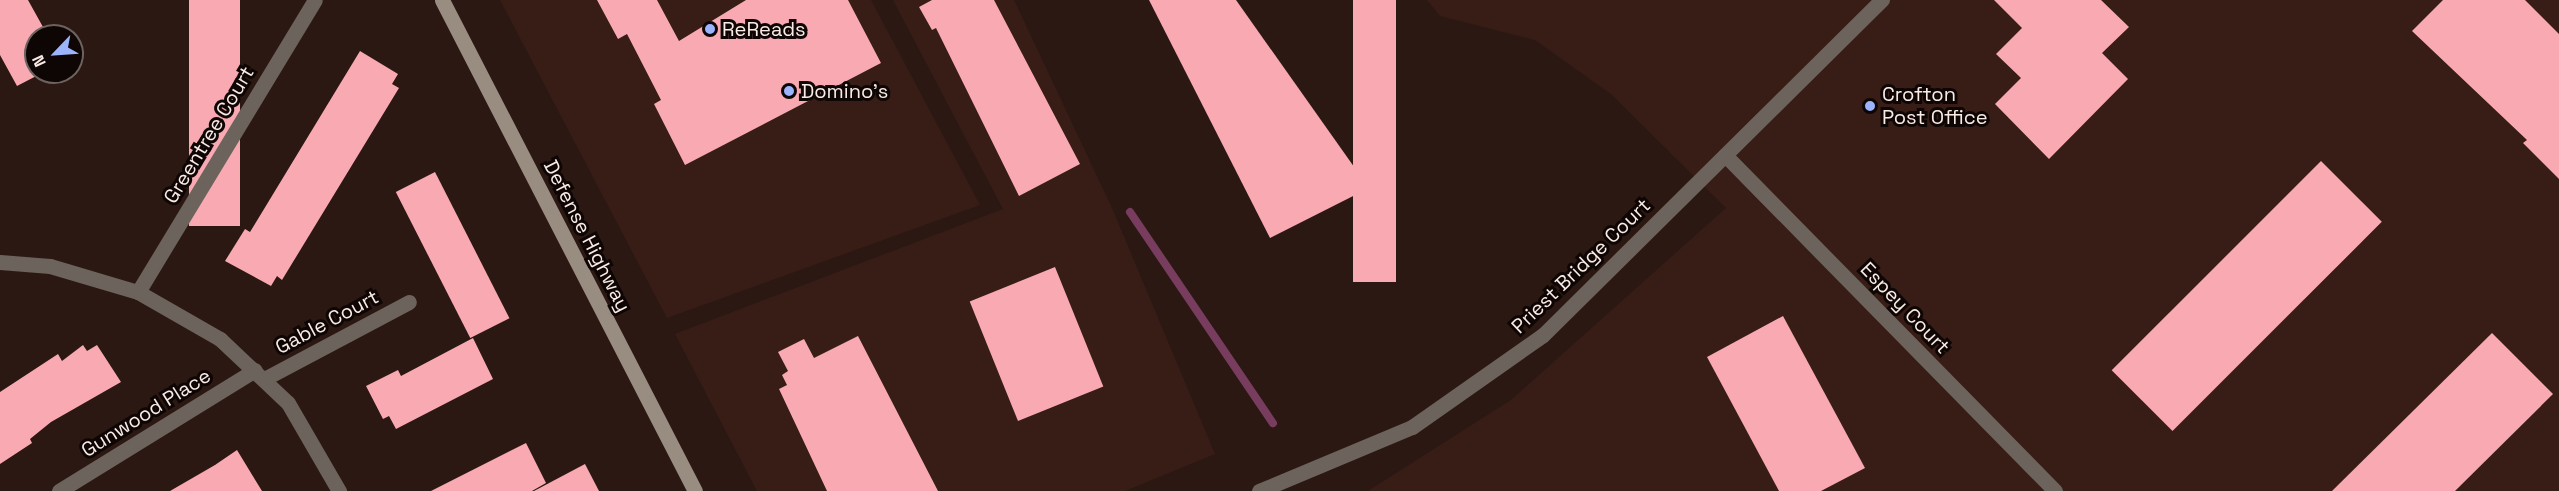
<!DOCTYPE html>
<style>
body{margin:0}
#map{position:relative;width:2559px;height:491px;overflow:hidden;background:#2c1812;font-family:"Space Grotesk",sans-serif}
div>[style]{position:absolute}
.built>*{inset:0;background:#371d15}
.stream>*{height:8px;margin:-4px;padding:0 4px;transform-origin:4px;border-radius:4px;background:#783d5e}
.building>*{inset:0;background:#f8a9b2;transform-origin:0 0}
.minor>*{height:15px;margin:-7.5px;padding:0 7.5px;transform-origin:7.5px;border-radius:7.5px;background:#6c635c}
.secondary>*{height:15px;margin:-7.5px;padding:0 7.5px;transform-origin:7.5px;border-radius:7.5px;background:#998c80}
.dots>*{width:16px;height:16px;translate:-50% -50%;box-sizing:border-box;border:3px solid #0e0604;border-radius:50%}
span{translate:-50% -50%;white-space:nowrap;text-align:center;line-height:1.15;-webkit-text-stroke:6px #0e0604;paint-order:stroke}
.poi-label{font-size:20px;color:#faebe6}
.left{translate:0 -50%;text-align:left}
.street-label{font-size:20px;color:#faebe6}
.north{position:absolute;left:24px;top:24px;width:60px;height:60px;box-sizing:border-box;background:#0e0604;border:2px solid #6c625e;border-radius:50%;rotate:245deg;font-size:16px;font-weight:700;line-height:24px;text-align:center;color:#faebe6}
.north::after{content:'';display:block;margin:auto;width:21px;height:27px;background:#9cb4fd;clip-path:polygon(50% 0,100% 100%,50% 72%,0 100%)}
</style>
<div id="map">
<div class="built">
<div style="clip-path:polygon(500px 0,871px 0,980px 205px,667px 318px)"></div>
<div style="clip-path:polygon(893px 0,1014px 0,1112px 208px,1215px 454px,1125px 491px,757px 491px,675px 334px,1003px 209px)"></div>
<div style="clip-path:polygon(1427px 0,2559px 0,2559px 491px,1368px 491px,1511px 400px,1726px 208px,1611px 94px,1535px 40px,1440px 16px)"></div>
</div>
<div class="stream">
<div style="left:1130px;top:212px;width:255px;rotate:55.9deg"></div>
</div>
<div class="building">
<div style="clip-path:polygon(0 0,28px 0,48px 36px,36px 36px,36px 72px,44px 72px,17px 86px,0 55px)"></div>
<div style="left:189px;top:0;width:51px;height:226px"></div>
<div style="clip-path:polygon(597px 0,657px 0,679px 41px,746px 0,848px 0,881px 63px,685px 165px,654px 104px,661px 100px,627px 34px,618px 39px)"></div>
<div style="clip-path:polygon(932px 0,994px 0,1080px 164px,1019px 196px,936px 28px,932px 30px,919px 7px)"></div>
<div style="clip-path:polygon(1149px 0,1236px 0,1369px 188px,1270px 238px)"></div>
<div style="left:1353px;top:0;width:43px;height:282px"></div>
<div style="clip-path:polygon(1994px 0,2101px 0,2129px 27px,2102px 53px,2128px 79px,2049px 159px,1995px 104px,2021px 78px,1996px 54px,2022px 28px)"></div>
<div style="clip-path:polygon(2443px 0,2525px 0,2559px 34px,2559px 179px,2523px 143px,2527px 140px,2412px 31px)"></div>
<div style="clip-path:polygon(360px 51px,398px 74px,392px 84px,399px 88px,282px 280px,277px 276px,271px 286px,225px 261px,245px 229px,250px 232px)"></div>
<div style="left:2321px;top:161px;width:86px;height:296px;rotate:45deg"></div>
<div style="left:435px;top:172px;width:164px;height:44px;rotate:63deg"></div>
<div style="left:1055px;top:267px;width:129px;height:92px;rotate:68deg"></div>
<div style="clip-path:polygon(1783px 316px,1865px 468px,1821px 491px,1779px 491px,1707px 357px)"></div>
<div style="clip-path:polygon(2492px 333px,2553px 394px,2455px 491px,2332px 491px)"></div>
<div style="clip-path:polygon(858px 336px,938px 491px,827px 491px,779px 389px,787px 385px,782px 375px,788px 371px,778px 352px,804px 339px,814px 358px)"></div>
<div style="clip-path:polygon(473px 338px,493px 379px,396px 429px,389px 416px,383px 419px,366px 386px,398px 370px,401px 376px)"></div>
<div style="clip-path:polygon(83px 345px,87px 351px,97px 345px,121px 382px,51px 422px,30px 439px,32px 443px,0 464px,0 392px,58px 354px,62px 361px)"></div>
<div style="clip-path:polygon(526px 443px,546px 483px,532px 491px,431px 491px)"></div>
<div style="clip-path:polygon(237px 450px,262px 491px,170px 491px,215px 465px)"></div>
<div style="clip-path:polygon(585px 464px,599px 491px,534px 491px)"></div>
</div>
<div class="minor">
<div style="left:1725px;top:155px;width:471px;rotate:45.5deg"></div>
<div style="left:0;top:262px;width:50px;rotate:4.6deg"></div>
<div style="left:50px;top:266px;width:92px;rotate:16.5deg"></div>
<div style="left:138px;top:292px;width:95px;rotate:29.8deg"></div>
<div style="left:220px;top:339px;width:93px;rotate:43.3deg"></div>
<div style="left:288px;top:403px;width:102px;rotate:59.9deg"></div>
<div style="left:138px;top:292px;width:341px;rotate:-58.8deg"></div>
<div style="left:264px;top:379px;width:164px;rotate:-28deg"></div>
<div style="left:59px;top:491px;width:230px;rotate:-31.7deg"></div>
<div style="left:1259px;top:491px;width:166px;rotate:-22.7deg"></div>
<div style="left:1412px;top:427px;width:160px;rotate:-35.1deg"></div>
<div style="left:1543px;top:335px;width:477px;rotate:-44.7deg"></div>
</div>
<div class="secondary">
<div style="left:442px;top:0;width:552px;rotate:62.74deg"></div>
</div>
<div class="dots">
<div style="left:710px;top:29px;background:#9cb4fd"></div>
<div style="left:789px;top:91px;background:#9cb4fd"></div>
<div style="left:1870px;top:106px;background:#9cb4fd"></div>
</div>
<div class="poi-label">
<span class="left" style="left:722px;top:29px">ReReads</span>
<span class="left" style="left:801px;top:91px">Domino's</span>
<span class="left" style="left:1882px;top:106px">Crofton<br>Post Office</span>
</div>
<div class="street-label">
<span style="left:209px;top:135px;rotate:-59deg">Greentree Court</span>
<span style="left:587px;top:236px;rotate:63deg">Defense Highway</span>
<span style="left:1581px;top:266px;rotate:-44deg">Priest Bridge Court</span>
<span style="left:1905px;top:308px;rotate:46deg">Espey Court</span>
<span style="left:327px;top:322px;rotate:-28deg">Gable Court</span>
<span style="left:146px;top:413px;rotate:-32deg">Gunwood Place</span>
</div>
<div class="north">N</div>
</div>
